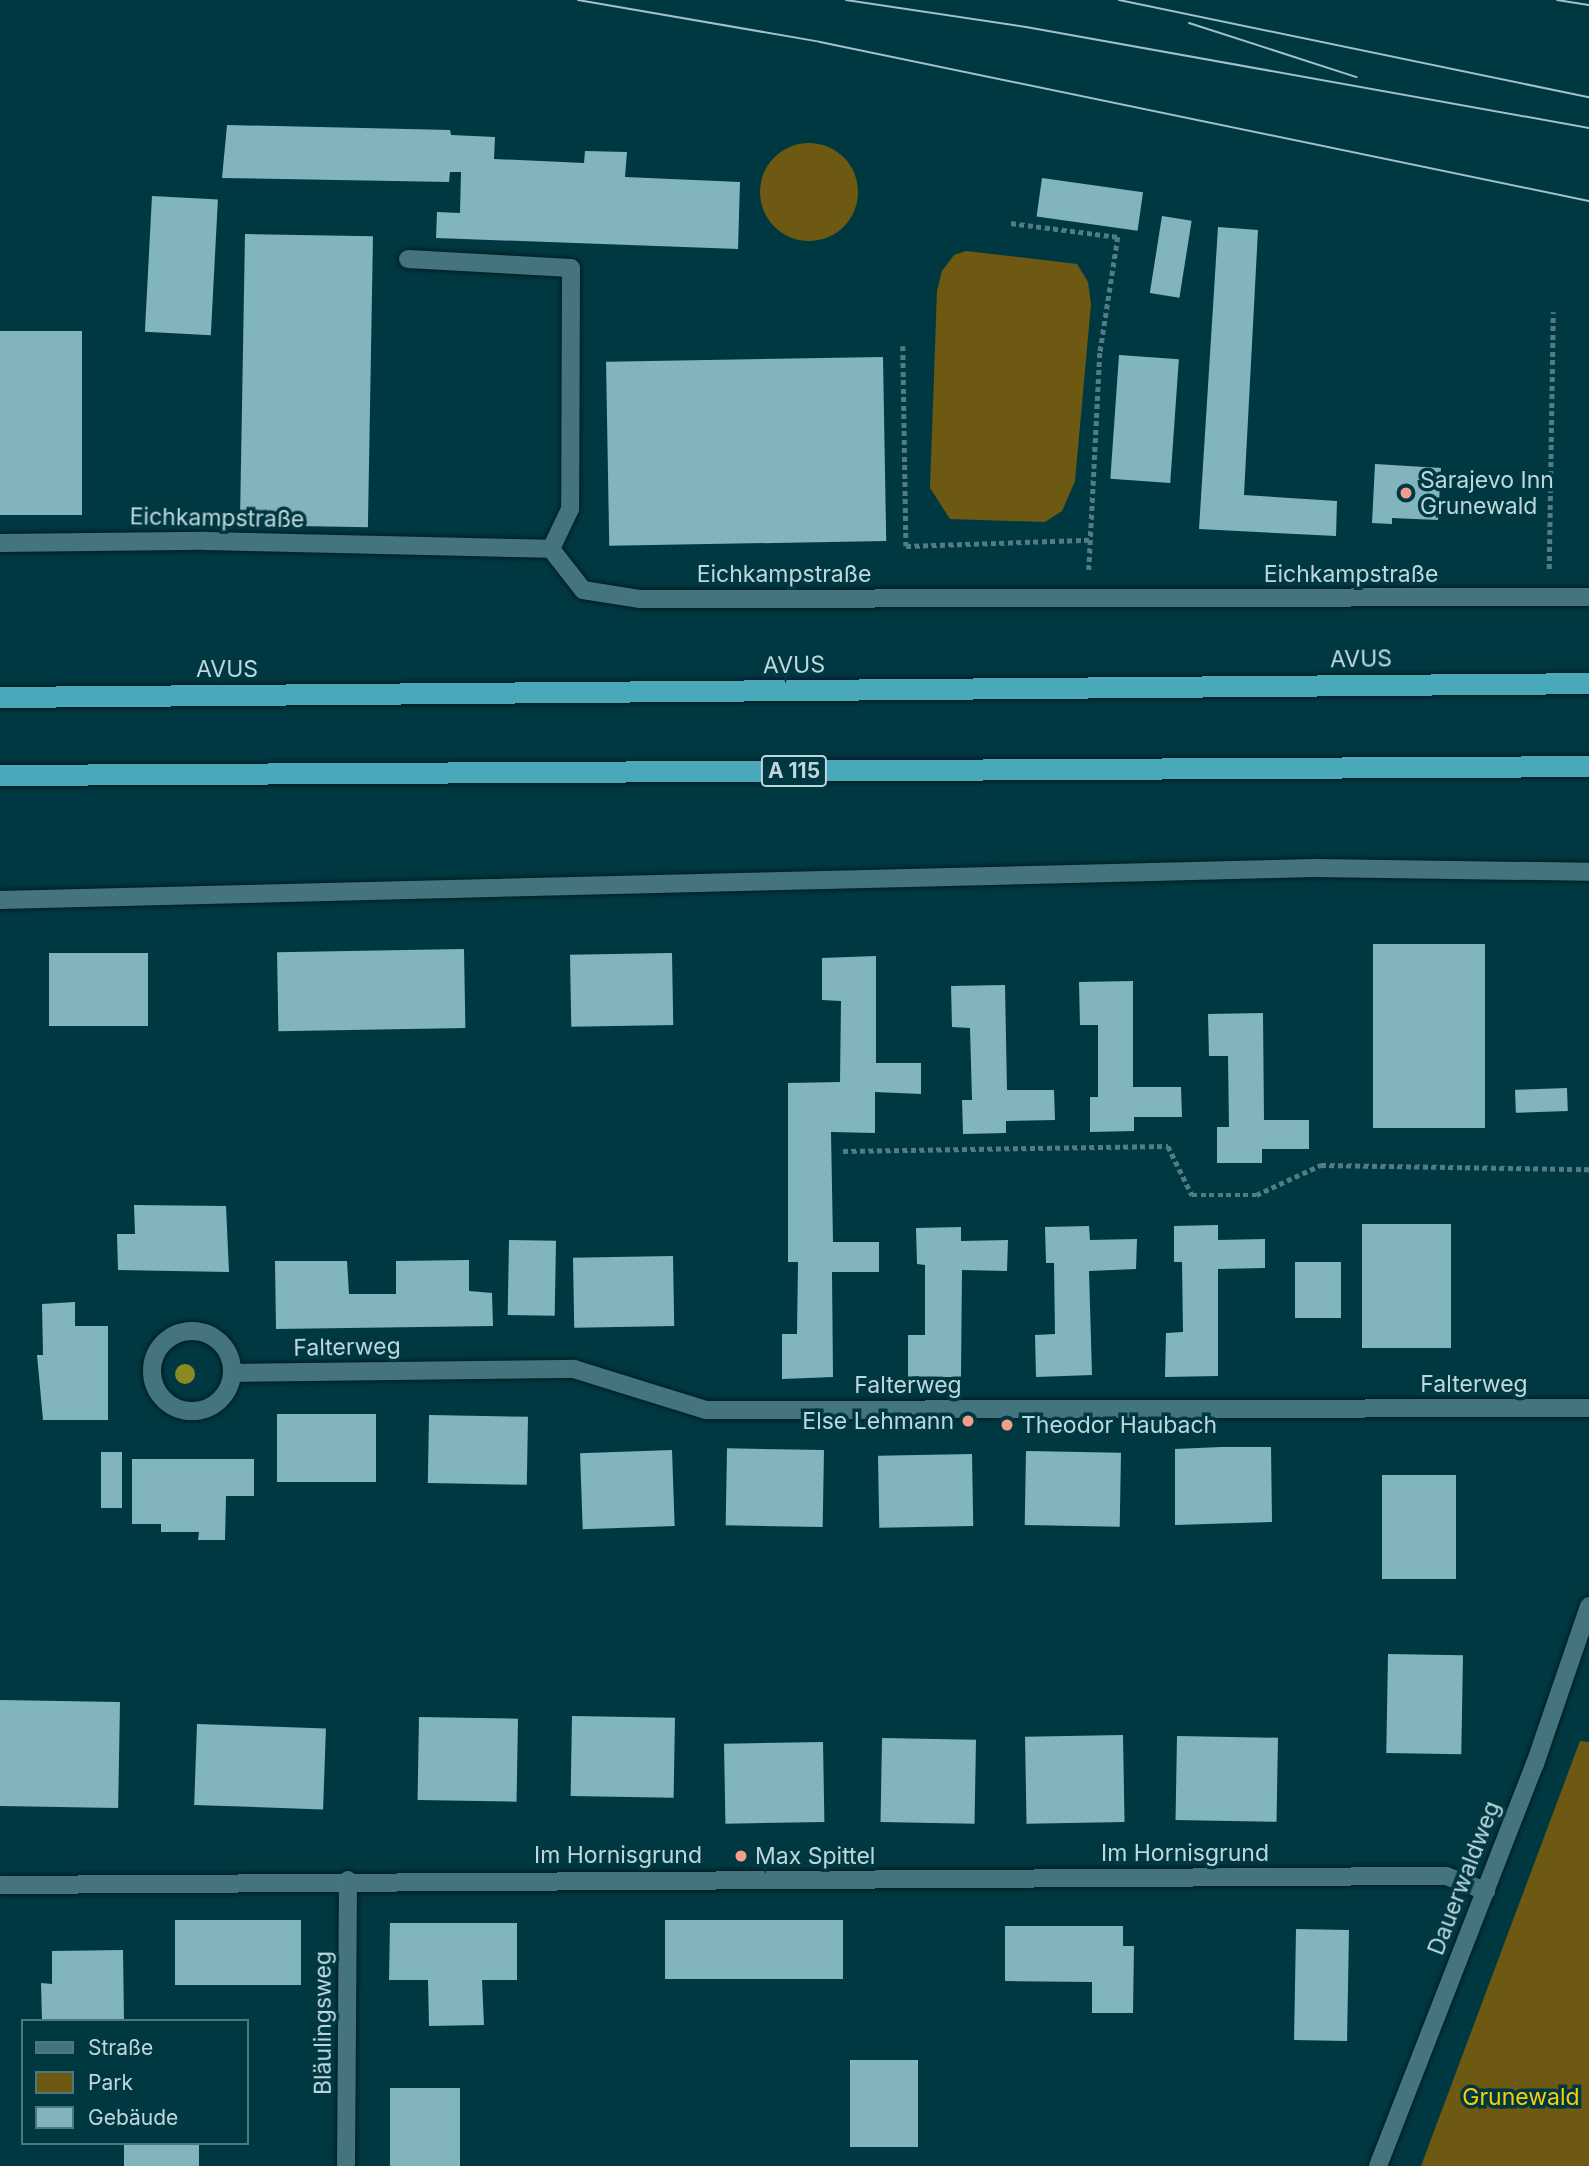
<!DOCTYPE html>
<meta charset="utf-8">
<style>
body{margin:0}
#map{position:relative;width:1589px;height:2166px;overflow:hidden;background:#003841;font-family:Inter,sans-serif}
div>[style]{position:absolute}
.green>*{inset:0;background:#6d5911}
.round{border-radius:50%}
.building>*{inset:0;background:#82b4be;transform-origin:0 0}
.path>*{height:4.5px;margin-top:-2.25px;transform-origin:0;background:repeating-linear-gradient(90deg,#527c84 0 5px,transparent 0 8.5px)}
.roads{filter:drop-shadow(0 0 2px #031d21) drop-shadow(0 0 2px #031d21)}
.minor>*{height:18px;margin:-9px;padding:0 9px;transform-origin:9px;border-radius:9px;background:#44757e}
.minor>.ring{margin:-9px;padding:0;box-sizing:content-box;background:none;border:18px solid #44757e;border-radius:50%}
.highway>*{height:21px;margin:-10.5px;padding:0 10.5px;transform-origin:10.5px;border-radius:10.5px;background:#49a8b9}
.tram>*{height:2px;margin:-1px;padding:0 1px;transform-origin:1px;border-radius:1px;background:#a3c1c6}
.trees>*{width:20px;height:20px;margin:-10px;border-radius:50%;background:#8a8922}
.dots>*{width:19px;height:19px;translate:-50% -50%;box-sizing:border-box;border:4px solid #003841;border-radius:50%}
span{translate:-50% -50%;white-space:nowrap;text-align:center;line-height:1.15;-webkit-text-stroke:7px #003841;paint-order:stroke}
.shield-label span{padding:2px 5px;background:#003841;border:2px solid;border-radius:5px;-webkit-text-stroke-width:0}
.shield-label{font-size:21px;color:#bed7dc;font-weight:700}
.poi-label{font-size:23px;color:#bed7dc}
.left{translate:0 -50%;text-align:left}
.right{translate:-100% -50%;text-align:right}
.street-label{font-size:23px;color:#bed7dc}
.park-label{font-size:23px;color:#fbcc08}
.legend{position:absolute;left:21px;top:2019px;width:228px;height:126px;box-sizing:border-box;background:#003841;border:2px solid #4c787f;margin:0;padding:9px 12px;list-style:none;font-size:21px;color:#bed7dc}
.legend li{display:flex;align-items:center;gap:14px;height:35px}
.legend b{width:35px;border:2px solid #4c787f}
</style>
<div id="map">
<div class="green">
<div class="round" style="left:760px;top:143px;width:98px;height:98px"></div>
<div style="clip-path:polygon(966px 251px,1077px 264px,1088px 282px,1091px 304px,1075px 481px,1062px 511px,1045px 522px,950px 519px,930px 488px,937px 291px,942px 271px,954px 255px)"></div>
<div style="clip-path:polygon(1580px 1741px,1589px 1742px,1589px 2166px,1421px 2166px)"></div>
</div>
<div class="building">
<div style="clip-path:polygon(227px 125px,450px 130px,451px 135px,495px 137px,494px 159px,584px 163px,585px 151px,627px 152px,625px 177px,740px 182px,738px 249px,436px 238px,437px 212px,460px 213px,461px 172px,450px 172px,449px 182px,222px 178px)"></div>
<div style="left:1042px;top:178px;width:102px;height:39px;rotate:8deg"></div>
<div style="left:152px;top:196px;width:66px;height:136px;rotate:3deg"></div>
<div style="left:1162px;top:216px;width:30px;height:78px;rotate:9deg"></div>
<div style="clip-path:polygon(1218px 227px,1258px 230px,1244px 495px,1337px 501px,1336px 536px,1199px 529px)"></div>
<div style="left:245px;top:234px;width:128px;height:291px;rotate:1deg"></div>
<div style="left:82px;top:331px;width:184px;height:82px;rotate:90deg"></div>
<div style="left:1119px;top:355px;width:60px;height:124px;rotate:4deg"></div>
<div style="left:883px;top:357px;width:184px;height:277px;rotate:89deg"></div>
<div style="clip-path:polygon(1375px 464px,1441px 468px,1438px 520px,1392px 518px,1392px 524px,1372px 523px)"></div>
<div style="left:1373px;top:944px;width:112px;height:184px"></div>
<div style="left:464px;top:949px;width:79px;height:187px;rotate:89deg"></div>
<div style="left:148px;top:953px;width:73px;height:99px;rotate:90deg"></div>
<div style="left:672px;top:953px;width:72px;height:102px;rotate:89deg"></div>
<div style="clip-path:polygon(876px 956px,876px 1063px,921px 1063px,921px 1094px,875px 1092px,875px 1133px,831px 1132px,833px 1242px,879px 1242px,879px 1272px,832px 1272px,833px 1377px,782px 1379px,782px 1334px,797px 1334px,798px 1262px,788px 1262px,788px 1083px,840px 1082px,841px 1001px,822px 1000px,822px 958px)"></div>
<div style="clip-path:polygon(1133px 981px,1133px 1087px,1181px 1087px,1182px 1117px,1134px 1117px,1134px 1131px,1090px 1132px,1090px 1097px,1098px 1097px,1098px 1025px,1080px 1025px,1079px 982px)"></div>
<div style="clip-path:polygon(1005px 985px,1007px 1090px,1054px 1090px,1055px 1120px,1006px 1121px,1006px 1133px,963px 1134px,962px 1100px,972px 1100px,970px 1028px,952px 1027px,951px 986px)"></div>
<div style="clip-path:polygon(1263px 1013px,1264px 1120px,1309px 1120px,1309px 1149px,1262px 1149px,1262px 1163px,1217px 1163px,1217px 1127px,1229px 1127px,1228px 1056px,1209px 1056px,1208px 1014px)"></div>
<div style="left:1567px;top:1088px;width:23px;height:52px;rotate:88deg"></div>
<div style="clip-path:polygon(134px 1205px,226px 1206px,229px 1272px,118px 1270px,117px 1234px,135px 1234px)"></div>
<div style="left:1451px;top:1224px;width:124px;height:89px;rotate:90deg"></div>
<div style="clip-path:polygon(1218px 1225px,1218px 1240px,1265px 1239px,1265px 1268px,1218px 1269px,1218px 1376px,1165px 1377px,1166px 1333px,1183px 1332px,1182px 1262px,1174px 1262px,1174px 1226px)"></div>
<div style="clip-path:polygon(1089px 1226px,1090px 1240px,1137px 1239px,1136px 1269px,1089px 1271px,1092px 1375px,1036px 1377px,1035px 1335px,1055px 1334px,1054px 1263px,1046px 1263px,1045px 1227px)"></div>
<div style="clip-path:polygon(961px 1227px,961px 1241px,1008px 1240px,1007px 1271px,962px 1270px,961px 1377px,908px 1377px,908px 1335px,925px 1335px,925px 1265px,917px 1264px,916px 1228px)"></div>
<div style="left:509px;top:1240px;width:47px;height:75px;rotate:1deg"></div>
<div style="left:673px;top:1256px;width:70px;height:100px;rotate:89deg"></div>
<div style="clip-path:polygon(469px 1260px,469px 1291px,492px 1293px,493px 1326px,276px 1329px,275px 1261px,347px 1261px,349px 1294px,396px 1294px,396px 1261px)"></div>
<div style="left:1295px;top:1262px;width:46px;height:56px"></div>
<div style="clip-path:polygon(75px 1302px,75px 1326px,108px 1326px,108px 1420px,43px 1420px,37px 1355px,43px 1355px,42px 1304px)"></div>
<div style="left:277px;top:1414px;width:99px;height:68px"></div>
<div style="left:429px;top:1415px;width:99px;height:68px;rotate:1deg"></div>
<div style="clip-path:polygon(1221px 1447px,1271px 1447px,1272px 1522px,1175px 1525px,1175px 1449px)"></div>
<div style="left:672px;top:1450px;width:76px;height:92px;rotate:88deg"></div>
<div style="left:824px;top:1450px;width:77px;height:97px;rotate:91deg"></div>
<div style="left:1026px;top:1451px;width:95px;height:74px;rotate:1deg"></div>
<div style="left:101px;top:1452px;width:21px;height:56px"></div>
<div style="left:972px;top:1454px;width:72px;height:94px;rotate:89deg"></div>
<div style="clip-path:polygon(132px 1459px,254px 1459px,254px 1496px,226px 1496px,225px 1540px,198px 1540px,199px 1532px,161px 1532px,161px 1524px,132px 1524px)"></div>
<div style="left:1382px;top:1475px;width:74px;height:104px"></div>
<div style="left:1388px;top:1654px;width:75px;height:99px;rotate:1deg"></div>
<div style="left:0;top:1700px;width:120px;height:106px;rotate:1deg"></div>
<div style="left:572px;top:1716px;width:103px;height:80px;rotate:1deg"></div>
<div style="left:419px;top:1717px;width:99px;height:83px;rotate:1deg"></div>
<div style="left:197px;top:1724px;width:129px;height:81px;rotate:2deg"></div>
<div style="left:1123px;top:1735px;width:87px;height:98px;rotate:89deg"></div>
<div style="left:1177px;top:1736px;width:101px;height:84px;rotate:1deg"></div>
<div style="left:882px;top:1738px;width:94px;height:84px;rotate:1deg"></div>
<div style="left:823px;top:1742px;width:80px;height:99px;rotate:89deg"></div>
<div style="left:175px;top:1920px;width:126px;height:65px"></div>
<div style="left:665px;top:1920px;width:178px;height:59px"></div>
<div style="clip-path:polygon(390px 1923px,517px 1923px,517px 1980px,482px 1980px,484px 2025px,429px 2026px,428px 1980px,389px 1980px)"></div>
<div style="clip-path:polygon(1005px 1926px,1123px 1926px,1123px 1946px,1134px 1946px,1133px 2013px,1092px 2013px,1092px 1982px,1005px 1981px)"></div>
<div style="left:1296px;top:1929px;width:53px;height:111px;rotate:1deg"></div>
<div style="clip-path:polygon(123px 1950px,124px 2021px,42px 2021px,41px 1983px,52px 1984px,52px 1951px)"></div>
<div style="left:850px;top:2060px;width:68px;height:87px"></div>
<div style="left:390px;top:2088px;width:70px;height:78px"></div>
<div style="left:124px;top:2143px;width:75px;height:23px"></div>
</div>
<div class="path">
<div style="left:1011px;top:223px;width:108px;rotate:7.5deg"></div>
<div style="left:1118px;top:237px;width:117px;rotate:98.8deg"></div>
<div style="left:1100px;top:353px;width:217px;rotate:92.9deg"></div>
<div style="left:903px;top:346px;width:200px;rotate:89.1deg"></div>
<div style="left:906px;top:546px;width:185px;rotate:-1.9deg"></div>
<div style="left:1549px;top:569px;width:257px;rotate:-89.1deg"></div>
<div style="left:843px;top:1151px;width:325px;rotate:-0.9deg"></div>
<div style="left:1168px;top:1146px;width:55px;rotate:63.9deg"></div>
<div style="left:1192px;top:1195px;width:64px"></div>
<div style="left:1256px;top:1195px;width:72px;rotate:-24.8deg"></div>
<div style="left:1321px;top:1165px;width:268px;rotate:0.9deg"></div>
</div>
<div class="roads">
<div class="minor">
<div style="left:408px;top:259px;width:163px;rotate:3.2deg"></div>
<div style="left:571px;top:268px;width:241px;rotate:90.2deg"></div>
<div style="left:570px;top:509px;width:44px;rotate:115.4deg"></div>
<div style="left:0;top:543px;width:206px;rotate:-0.6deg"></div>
<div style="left:206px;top:541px;width:345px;rotate:1.3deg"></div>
<div style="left:551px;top:549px;width:52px;rotate:52deg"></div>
<div style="left:583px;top:590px;width:58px;rotate:9deg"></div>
<div style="left:640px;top:599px;width:949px;rotate:-0.12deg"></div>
<div style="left:0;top:900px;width:1315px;rotate:-1.39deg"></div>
<div style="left:1315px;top:868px;width:274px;rotate:0.8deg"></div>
<div class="ring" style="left:152px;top:1331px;width:62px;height:62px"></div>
<div style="left:232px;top:1373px;width:342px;rotate:-0.7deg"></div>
<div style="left:574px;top:1369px;width:138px;rotate:17.3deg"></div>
<div style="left:706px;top:1410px;width:883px;rotate:-0.13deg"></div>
<div style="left:0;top:1885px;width:1446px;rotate:-0.36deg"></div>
<div style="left:1446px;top:1876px;width:43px;rotate:20.6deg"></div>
<div style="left:346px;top:2166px;width:286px;rotate:-89.6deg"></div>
<div style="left:1378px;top:2166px;width:432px;rotate:-68.7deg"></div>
<div style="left:1535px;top:1764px;width:167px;rotate:-71.1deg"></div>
</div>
<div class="highway">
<div style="left:0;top:697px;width:1589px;rotate:-0.5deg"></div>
<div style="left:0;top:775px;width:1589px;rotate:-0.32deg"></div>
</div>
</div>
<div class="tram">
<div style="left:578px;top:0;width:246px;rotate:9.8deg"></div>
<div style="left:820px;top:42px;width:785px;rotate:11.68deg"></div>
<div style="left:846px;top:0;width:182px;rotate:8.5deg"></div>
<div style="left:1026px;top:27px;width:572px;rotate:10.17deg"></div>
<div style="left:1119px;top:0;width:480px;rotate:11.7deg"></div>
<div style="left:1557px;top:0;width:32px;rotate:9deg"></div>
<div style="left:1189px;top:23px;width:176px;rotate:17.9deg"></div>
</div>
<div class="trees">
<div style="left:185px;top:1374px"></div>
</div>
<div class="dots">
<div style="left:1406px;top:493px;background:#f49d8c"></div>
<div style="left:968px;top:1421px;background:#f49d8c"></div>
<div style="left:1007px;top:1425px;background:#f49d8c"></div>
<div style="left:741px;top:1856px;background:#f49d8c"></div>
</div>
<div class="shield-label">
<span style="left:794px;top:771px">A 115</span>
</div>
<div class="poi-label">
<span class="left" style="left:1420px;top:493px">Sarajevo Inn<br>Grunewald</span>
<span class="right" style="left:954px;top:1421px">Else Lehmann</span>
<span class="left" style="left:1021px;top:1425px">Theodor Haubach</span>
<span class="left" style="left:755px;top:1856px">Max Spittel</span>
</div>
<div class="street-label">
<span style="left:217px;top:518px;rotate:1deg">Eichkampstraße</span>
<span style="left:784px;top:574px">Eichkampstraße</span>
<span style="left:1351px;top:574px">Eichkampstraße</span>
<span style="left:1361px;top:659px;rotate:-1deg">AVUS</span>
<span style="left:794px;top:665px;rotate:-1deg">AVUS</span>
<span style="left:227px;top:669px">AVUS</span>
<span style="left:347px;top:1347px;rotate:-1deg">Falterweg</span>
<span style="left:1474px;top:1384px">Falterweg</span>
<span style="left:908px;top:1385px">Falterweg</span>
<span style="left:1185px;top:1853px">Im Hornisgrund</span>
<span style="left:618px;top:1855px">Im Hornisgrund</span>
<span style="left:1464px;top:1878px;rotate:-69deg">Dauerwaldweg</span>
<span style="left:323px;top:2023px;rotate:-90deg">Bläulingsweg</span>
</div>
<div class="park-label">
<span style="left:1521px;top:2097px">Grunewald</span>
</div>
<ul class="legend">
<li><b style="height:9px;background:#44757e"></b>Straße</li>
<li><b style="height:19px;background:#6d5911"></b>Park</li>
<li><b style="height:19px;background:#82b4be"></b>Gebäude</li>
</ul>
</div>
